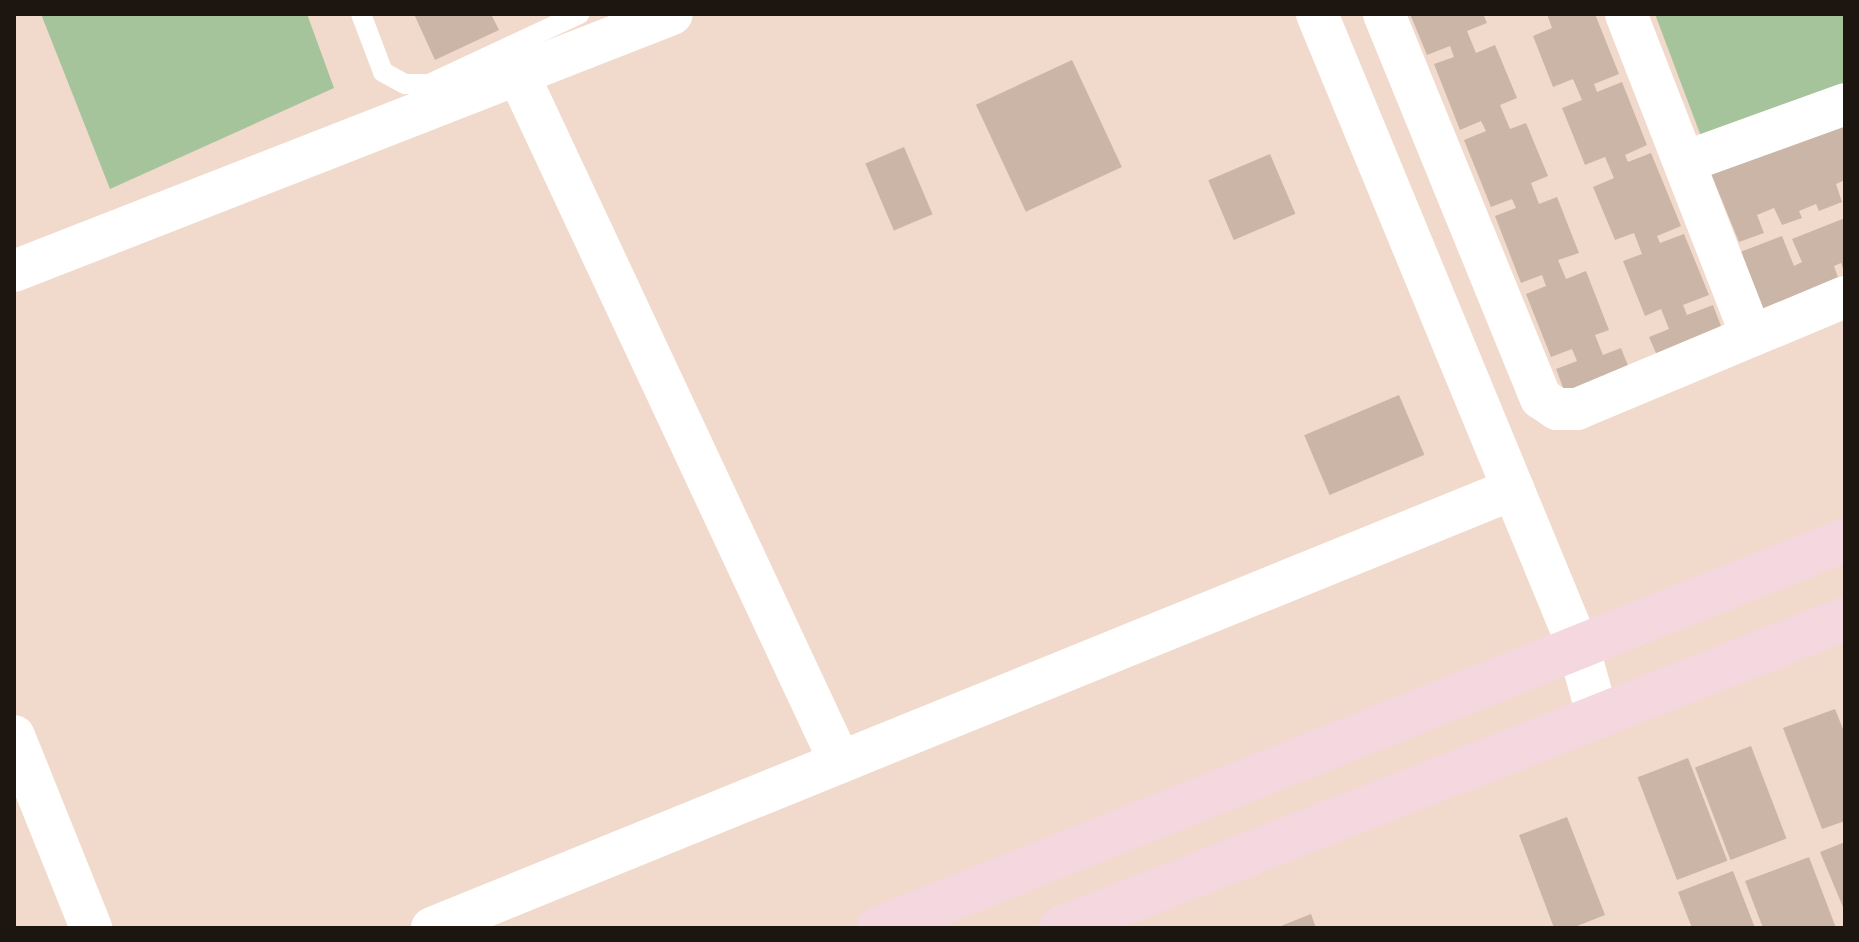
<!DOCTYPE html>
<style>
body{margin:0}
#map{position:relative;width:1859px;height:942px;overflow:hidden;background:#f1dacc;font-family:Jost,sans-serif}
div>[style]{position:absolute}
.green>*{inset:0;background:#a5c49b}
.building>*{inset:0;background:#cab5a7;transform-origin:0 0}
.lane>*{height:20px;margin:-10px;padding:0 10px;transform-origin:10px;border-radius:10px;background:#fff}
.street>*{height:42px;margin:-21px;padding:0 21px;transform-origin:21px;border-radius:21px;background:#fff}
.secondary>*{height:44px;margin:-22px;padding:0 22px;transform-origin:22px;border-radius:22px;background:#f5d7df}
span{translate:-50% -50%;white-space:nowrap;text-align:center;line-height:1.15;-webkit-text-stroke:8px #f1dacc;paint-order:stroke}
.frame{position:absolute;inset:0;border:16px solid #1c1510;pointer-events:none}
</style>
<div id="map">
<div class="green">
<div style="clip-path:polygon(41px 14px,307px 14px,334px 88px,110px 189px)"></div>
<div style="clip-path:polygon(1655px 14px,1845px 14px,1845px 84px,1702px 139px)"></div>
</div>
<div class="building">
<div style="clip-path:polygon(414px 14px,491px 14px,499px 30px,435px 60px)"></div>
<div style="clip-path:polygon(1410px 14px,1483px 14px,1487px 23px,1467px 31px,1476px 53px,1495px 45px,1517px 98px,1500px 105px,1510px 129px,1526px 123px,1548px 176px,1531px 183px,1539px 204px,1557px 197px,1579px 253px,1558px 260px,1566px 279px,1586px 271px,1609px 330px,1595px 335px,1603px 355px,1621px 348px,1631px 373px,1567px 398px,1556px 369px,1577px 361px,1572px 349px,1551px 357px,1526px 294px,1546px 286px,1542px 275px,1521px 283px,1495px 216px,1516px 208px,1512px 199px,1491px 207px,1464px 140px,1486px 131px,1481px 121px,1460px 130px,1434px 64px,1454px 57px,1450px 46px,1427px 55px)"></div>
<div style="clip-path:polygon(1547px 14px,1595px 14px,1619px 74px,1594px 84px,1597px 92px,1622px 82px,1647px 145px,1625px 155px,1628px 162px,1651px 153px,1681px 226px,1657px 236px,1660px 243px,1684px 234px,1709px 295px,1683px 305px,1687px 315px,1713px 305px,1724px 334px,1659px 360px,1649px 337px,1669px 329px,1661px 309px,1645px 316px,1623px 261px,1642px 254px,1634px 233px,1615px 240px,1593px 187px,1614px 178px,1605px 157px,1585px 165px,1562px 108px,1582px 100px,1573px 79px,1553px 87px,1533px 36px,1552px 28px)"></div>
<div style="left:1072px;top:60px;width:118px;height:106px;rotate:65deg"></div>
<div style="clip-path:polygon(1845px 118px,1845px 180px,1836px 184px,1842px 202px,1819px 211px,1816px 204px,1799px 211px,1802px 218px,1782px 225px,1774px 208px,1757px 215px,1764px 233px,1739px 242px,1710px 171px)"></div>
<div style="left:904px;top:147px;width:73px;height:42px;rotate:67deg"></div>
<div style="left:1270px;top:154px;width:65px;height:67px;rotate:67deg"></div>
<div style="clip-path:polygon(1845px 218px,1845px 274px,1841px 263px,1834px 266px,1840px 283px,1763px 324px,1735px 254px,1782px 236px,1794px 266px,1802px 262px,1792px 239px)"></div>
<div style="left:1399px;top:395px;width:65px;height:103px;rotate:67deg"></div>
<div style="clip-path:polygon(1835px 709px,1845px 734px,1845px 821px,1822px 829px,1783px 728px)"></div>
<div style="left:1751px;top:746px;width:99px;height:60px;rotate:69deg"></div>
<div style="left:1688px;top:758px;width:110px;height:54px;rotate:69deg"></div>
<div style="clip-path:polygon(1567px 817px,1605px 915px,1572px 928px,1554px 928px,1519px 835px)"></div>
<div style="clip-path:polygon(1845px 842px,1845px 912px,1820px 852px)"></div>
<div style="clip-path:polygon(1809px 857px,1836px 928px,1763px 928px,1745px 881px)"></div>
<div style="clip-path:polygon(1733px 871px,1755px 928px,1692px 928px,1678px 892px)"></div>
<div style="clip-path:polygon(1311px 914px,1316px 928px,1276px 928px)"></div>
</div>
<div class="lane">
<div style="left:361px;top:14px;width:62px;rotate:69.2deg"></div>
<div style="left:383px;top:72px;width:25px;rotate:29deg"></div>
<div style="left:405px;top:84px;width:24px"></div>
<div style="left:429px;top:84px;width:166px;rotate:-25deg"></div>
</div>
<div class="street">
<div style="left:1317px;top:14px;width:684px;rotate:67.56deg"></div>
<div style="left:1578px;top:646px;width:74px;rotate:74.3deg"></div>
<div style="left:1384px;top:14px;width:415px;rotate:67.8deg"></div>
<div style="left:1541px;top:398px;width:19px;rotate:35deg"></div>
<div style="left:1557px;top:409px;width:20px"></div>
<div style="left:1577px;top:409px;width:290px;rotate:-22.7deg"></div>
<div style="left:1626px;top:14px;width:344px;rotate:68.7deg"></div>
<div style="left:518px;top:74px;width:760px;rotate:64.92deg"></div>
<div style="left:1685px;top:162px;width:170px;rotate:-19.9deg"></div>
<div style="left:14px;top:271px;width:706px;rotate:-21.33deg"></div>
<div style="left:14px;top:736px;width:207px;rotate:68.1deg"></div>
<div style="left:432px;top:928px;width:1167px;rotate:-22.1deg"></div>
</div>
<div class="secondary">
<div style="left:879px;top:928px;width:1041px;rotate:-21.88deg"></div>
<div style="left:1061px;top:928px;width:843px;rotate:-21.51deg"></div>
</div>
<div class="frame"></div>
</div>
